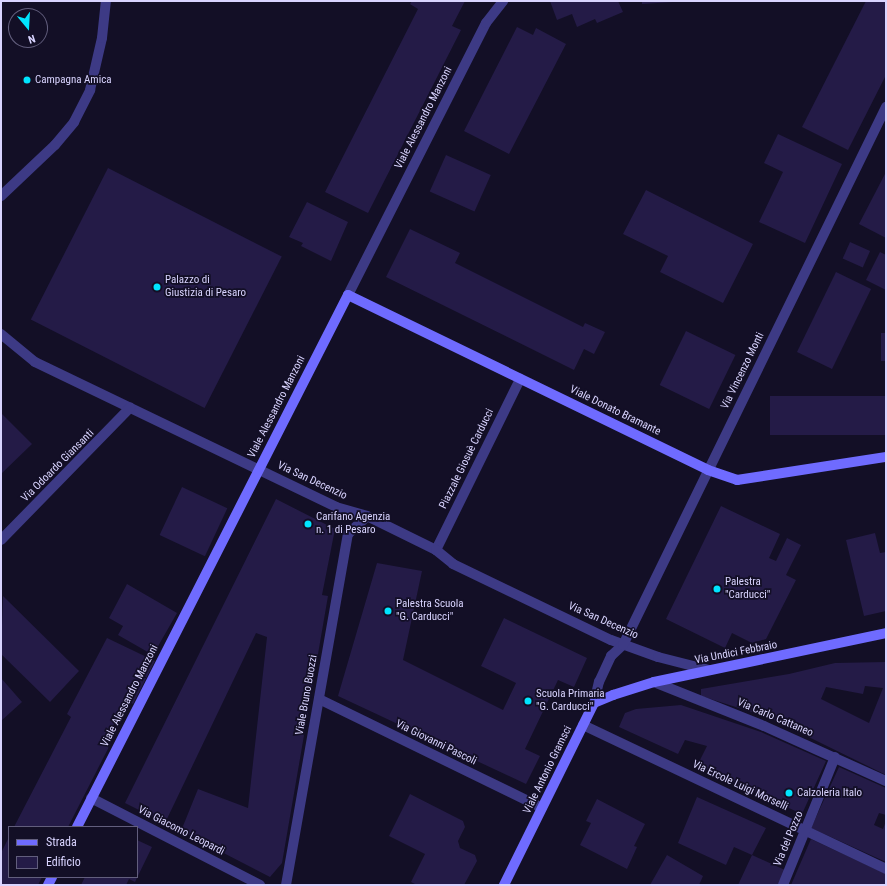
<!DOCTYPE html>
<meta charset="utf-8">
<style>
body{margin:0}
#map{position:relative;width:887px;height:886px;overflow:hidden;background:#130f26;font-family:"Roboto Condensed",sans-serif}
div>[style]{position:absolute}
.building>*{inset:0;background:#241b47;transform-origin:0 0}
.lane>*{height:10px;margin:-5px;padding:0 5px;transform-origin:5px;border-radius:5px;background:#3d3a85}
.street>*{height:10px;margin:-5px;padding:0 5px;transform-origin:5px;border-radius:5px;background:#3d3a85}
.secondary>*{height:10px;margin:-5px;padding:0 5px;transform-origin:5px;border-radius:5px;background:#6f6bff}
.dots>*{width:11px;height:11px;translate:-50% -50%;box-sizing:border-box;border:2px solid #130f26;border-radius:50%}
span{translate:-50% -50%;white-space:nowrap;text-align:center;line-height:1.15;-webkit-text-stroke:3.5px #130f26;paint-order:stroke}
.poi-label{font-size:11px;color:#d9d4ff}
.left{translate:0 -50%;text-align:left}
.street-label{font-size:11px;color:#d9d4ff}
.frame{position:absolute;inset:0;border:2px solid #d9d4ff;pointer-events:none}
.legend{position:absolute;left:8px;top:826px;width:130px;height:52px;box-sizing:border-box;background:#130f26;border:1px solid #625e7d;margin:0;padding:5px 7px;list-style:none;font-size:12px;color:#d9d4ff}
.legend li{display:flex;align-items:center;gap:8px;height:20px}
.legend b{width:20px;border:1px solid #625e7d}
.north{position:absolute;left:8px;top:8px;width:40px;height:40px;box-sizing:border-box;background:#130f26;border:1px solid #625e7d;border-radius:50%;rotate:162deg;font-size:11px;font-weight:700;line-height:16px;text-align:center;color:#d9d4ff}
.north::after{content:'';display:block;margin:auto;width:14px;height:18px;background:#00e5ff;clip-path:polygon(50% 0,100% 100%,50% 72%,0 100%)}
</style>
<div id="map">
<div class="building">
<div style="clip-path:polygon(412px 1px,465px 1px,452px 26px,461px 30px,368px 213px,325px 192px,418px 9px,410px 4px)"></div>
<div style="clip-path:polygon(550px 1px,618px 1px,623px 12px,597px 23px,595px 19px,577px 27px,572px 14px,557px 20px)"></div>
<div style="clip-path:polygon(642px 1px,673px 1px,673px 2px,642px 4px)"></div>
<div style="clip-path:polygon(866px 1px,886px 1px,886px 75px,848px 150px,802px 127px)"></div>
<div style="clip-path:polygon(517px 27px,533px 35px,536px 28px,566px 44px,509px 154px,464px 131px)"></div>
<div style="clip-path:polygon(778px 134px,842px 164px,805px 243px,759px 222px,783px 172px,764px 163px)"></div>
<div style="left:446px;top:155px;width:49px;height:40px;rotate:24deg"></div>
<div style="left:108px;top:168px;width:195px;height:170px;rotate:27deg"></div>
<div style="clip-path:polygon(886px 172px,886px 238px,859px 224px)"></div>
<div style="clip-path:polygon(646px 190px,753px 244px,723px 303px,660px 272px,668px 256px,623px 234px)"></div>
<div style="clip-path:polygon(307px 202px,348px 222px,331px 261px,301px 246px,303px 243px,289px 237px)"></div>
<div style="clip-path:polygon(410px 229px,460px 253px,455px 263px,583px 327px,585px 323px,605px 332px,594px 354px,584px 349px,574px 370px,386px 277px)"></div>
<div style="left:850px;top:242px;width:22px;height:18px;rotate:24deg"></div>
<div style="clip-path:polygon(880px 252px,886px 255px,886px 290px,866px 280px)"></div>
<div style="left:836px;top:272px;width:39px;height:89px;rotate:26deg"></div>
<div style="left:686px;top:331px;width:55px;height:60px;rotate:26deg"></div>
<div style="left:881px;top:333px;width:5px;height:28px"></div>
<div style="left:886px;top:396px;width:39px;height:116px;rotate:90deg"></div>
<div style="clip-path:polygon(1px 413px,32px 444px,1px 474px)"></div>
<div style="left:182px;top:487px;width:50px;height:53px;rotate:25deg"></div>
<div style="clip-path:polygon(276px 499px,335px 529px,322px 595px,328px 596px,282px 863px,270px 877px,181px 831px,198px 789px,248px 808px,267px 637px,256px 633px,165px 823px,125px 803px)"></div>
<div style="clip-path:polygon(721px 506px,780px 534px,769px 558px,776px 561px,787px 538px,801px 545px,786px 575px,796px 580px,766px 639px,752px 643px,732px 633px,725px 648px,666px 619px)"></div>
<div style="clip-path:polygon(875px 533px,880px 553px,886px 552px,886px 611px,864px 616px,846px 540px)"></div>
<div style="clip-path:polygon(377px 563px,422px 571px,403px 660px,503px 710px,516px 683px,481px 666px,504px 618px,587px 658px,574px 687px,558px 680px,525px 749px,540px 756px,526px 784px,338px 696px)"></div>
<div style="clip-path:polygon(127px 584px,177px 613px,153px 655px,118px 635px,123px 626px,109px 618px)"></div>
<div style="clip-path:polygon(3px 596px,79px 671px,50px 702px,1px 654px)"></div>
<div style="clip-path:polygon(107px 638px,155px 661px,133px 704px,126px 700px,109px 734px,114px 737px,68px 827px,14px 827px,71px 717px,67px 714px)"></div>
<div style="clip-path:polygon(evenodd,886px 662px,886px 775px,770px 718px,701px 696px,701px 689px,789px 674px,835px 663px,886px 662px,865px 686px,883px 688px,869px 723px,821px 699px,826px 687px,863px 694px,865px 686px)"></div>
<div style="clip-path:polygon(1px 678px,22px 702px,1px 721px)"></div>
<div style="clip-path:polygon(681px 705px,761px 732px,826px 761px,802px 814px,697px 766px,707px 746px,685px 740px,678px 754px,619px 727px,625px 713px,636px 709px)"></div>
<div style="clip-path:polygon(839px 767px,886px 788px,886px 815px,879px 813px,874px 825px,883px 829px,886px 821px,886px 862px,811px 828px)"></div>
<div style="clip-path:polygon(410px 794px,463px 821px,465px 827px,458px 841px,460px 848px,475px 855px,477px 861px,464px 885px,417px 885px,411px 882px,425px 854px,389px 836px)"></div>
<div style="clip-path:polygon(697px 797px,766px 828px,752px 855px,785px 870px,778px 885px,738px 885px,752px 855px,734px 847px,726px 865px,678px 843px)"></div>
<div style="clip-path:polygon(597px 799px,645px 824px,634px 846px,637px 847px,627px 869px,580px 845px,591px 823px,586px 821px)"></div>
<div style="clip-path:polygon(9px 837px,9px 877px,42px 877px,38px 885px,1px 885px,1px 853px)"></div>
<div style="clip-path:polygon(811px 839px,886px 874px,886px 885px,791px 885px)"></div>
<div style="clip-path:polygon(137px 840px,152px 847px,135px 882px,129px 879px,126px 885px,81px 885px,85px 877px,137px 877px)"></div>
<div style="clip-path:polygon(667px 855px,703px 876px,699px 885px,650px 885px)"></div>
</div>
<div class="lane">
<div style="left:436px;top:550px;width:191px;rotate:-63.8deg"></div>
</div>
<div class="street">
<div style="left:1px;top:196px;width:74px;rotate:-43.4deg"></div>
<div style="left:55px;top:145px;width:30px;rotate:-50deg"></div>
<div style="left:74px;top:122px;width:36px;rotate:-63deg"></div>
<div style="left:90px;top:90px;width:53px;rotate:-77deg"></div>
<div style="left:102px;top:38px;width:37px;rotate:-84deg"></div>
<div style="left:348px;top:295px;width:305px;rotate:-63.1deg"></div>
<div style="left:486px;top:23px;width:28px;rotate:-52deg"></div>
<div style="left:1px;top:334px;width:44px;rotate:39.5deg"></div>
<div style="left:35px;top:362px;width:334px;rotate:25.7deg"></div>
<div style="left:336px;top:507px;width:32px;rotate:16deg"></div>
<div style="left:367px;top:516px;width:77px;rotate:26.2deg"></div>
<div style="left:436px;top:550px;width:22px;rotate:39deg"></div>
<div style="left:453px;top:564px;width:175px;rotate:25.7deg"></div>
<div style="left:611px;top:640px;width:50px;rotate:19.9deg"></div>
<div style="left:658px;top:657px;width:53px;rotate:14.3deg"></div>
<div style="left:1px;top:540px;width:185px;rotate:-45.7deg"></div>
<div style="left:654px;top:682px;width:118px;rotate:21.8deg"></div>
<div style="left:764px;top:726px;width:134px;rotate:24.3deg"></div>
<div style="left:319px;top:699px;width:248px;rotate:26deg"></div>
<div style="left:594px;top:703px;width:22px;rotate:-77deg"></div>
<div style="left:599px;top:682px;width:29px;rotate:-65deg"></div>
<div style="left:611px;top:656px;width:16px;rotate:-43deg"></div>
<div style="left:623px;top:645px;width:599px;rotate:-63.95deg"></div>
<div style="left:583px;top:725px;width:335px;rotate:25.4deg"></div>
<div style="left:91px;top:798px;width:190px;rotate:27.2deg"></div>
<div style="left:286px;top:885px;width:356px;rotate:-80deg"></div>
<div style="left:348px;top:534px;width:26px;rotate:-43deg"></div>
<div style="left:783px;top:885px;width:138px;rotate:-67.9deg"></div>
</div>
<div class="secondary">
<div style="left:77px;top:827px;width:597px;rotate:-63.01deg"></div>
<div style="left:348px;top:295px;width:400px;rotate:25.9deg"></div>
<div style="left:708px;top:470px;width:31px;rotate:19deg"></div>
<div style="left:737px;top:480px;width:151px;rotate:-8.8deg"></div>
<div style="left:48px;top:885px;width:9px;rotate:-63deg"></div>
<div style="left:504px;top:885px;width:203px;rotate:-63.7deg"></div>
<div style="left:594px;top:703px;width:21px;rotate:-23deg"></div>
<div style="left:613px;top:695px;width:43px;rotate:-17.6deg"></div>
<div style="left:654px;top:682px;width:237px;rotate:-11.9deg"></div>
</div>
<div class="dots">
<div style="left:27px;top:80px;background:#00e5ff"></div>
<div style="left:157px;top:287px;background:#00e5ff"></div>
<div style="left:308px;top:524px;background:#00e5ff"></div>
<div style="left:717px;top:589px;background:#00e5ff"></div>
<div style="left:388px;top:611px;background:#00e5ff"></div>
<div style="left:528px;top:701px;background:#00e5ff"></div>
<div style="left:789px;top:793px;background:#00e5ff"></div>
</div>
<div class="poi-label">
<span class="left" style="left:35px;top:80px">Campagna Amica</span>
<span class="left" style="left:165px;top:287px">Palazzo di<br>Giustizia di Pesaro</span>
<span class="left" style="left:316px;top:524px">Carifano Agenzia<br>n. 1 di Pesaro</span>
<span class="left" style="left:725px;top:589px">Palestra<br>"Carducci"</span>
<span class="left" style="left:396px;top:611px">Palestra Scuola<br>"G. Carducci"</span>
<span class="left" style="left:536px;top:701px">Scuola Primaria<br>"G. Carducci"</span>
<span class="left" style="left:797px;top:793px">Calzoleria Italo</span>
</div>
<div class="street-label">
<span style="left:424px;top:118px;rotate:-63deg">Viale Alessandro Manzoni</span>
<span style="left:743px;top:371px;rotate:-64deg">Via Vincenzo Monti</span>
<span style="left:277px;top:407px;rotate:-63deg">Viale Alessandro Manzoni</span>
<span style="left:615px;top:411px;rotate:26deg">Viale Donato Bramante</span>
<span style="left:467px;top:459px;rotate:-64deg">Piazzale Giosuè Carducci</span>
<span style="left:58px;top:466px;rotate:-45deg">Via Odoardo Giansanti</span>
<span style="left:312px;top:481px;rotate:25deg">Via San Decenzio</span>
<span style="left:603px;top:621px;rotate:24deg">Via San Decenzio</span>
<span style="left:736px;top:653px;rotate:-11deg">Via Undici Febbraio</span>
<span style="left:307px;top:695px;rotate:-80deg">Viale Bruno Buozzi</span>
<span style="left:130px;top:696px;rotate:-63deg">Viale Alessandro Manzoni</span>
<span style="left:775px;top:718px;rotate:23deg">Via Carlo Cattaneo</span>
<span style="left:436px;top:743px;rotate:26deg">Via Giovanni Pascoli</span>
<span style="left:548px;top:770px;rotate:-64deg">Viale Antonio Gramsci</span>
<span style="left:740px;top:786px;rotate:25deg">Via Ercole Luigi Morselli</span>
<span style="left:181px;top:831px;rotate:27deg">Via Giacomo Leopardi</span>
<span style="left:789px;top:839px;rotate:-67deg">Via del Pozzo</span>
</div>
<div class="frame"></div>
<ul class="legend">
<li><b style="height:5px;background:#6f6bff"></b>Strada</li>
<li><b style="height:11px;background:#241b47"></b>Edificio</li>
</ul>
<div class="north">N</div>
</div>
